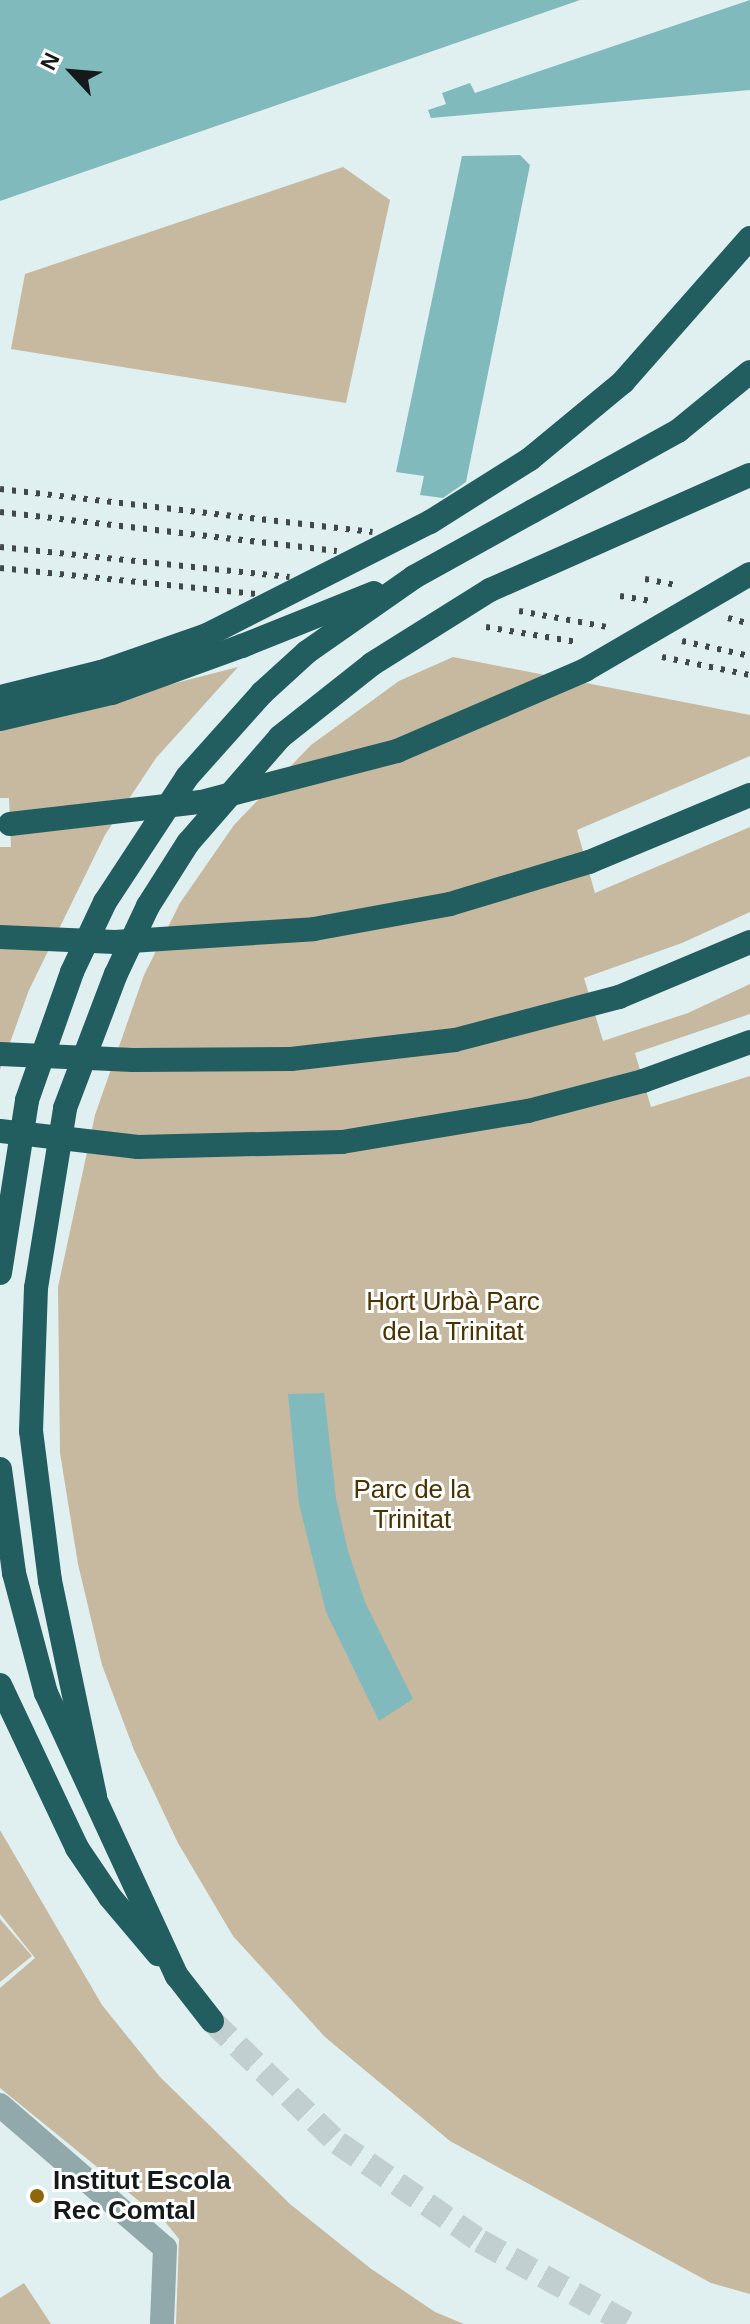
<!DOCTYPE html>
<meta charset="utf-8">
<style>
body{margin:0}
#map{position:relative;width:750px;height:2324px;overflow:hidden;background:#e0eff0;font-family:Helvetica,sans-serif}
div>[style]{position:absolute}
.green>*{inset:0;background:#c7b8a0}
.building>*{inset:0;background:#80babd}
.highway-tunnel>*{height:24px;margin-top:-12px;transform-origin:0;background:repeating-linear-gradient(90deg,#c1cfd0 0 24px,transparent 0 36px)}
.minor>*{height:24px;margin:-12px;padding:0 12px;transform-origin:12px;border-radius:12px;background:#91a9aa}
.highway>*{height:24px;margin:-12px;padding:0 12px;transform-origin:12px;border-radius:12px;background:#225d60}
.rail>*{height:6px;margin-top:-3px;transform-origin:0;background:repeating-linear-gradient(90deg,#414849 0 4px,transparent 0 12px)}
.highway-bridge>*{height:24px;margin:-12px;padding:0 12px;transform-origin:12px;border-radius:12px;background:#225d60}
.dots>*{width:22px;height:22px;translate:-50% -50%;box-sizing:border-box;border:4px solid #fff;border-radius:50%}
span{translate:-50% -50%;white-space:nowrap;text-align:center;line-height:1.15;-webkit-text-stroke:6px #fff;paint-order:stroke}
.park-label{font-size:26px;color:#4b3300}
.poi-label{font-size:26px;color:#141919;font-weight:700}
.left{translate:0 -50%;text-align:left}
.north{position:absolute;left:32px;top:32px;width:80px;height:80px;-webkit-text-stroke:6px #fff;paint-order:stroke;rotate:296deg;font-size:22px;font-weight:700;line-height:32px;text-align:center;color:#141919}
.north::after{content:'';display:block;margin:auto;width:28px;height:36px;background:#141919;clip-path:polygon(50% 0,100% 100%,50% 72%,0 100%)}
</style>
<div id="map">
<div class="green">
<div style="clip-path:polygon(343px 167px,390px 200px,346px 403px,11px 349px,25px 274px)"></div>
<div style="clip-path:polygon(453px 657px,750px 715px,750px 756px,577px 830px,595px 893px,750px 827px,750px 912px,682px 943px,584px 978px,603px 1041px,688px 1013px,750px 984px,750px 1014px,635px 1053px,651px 1107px,750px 1076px,750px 2294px,711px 2283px,450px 2141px,325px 2037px,233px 1936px,178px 1843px,134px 1750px,102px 1665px,78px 1564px,60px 1453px,58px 1287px,95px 1115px,144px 975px,180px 903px,234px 825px,311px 745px,399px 681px)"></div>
<div style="clip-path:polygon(238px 667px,156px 758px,105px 835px,29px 990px,0 1070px,0 847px,11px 847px,9px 798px,0 798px,0 728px)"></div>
<div style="clip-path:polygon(0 1830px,102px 2005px,160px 2077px,290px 2204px,370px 2268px,435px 2312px,464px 2324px,176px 2324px,179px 2239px,166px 2223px,0 2088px,0 1988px,35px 1958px,0 1914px)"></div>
<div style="clip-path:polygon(0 1919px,32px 1956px,0 1982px)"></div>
<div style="clip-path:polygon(24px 2283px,51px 2324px,0 2324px,0 2298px)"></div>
</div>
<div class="building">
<div style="clip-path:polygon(0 0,580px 0,0 201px)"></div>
<div style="clip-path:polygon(750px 0,750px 90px,431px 118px,428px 110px,446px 104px,442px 93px,470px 83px,475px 93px)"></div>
<div style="clip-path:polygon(520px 155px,530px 165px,466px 482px,443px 498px,420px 495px,424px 476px,396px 472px,462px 156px)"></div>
<div style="clip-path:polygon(324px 1393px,336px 1498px,348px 1551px,365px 1602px,413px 1699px,379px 1721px,326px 1612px,299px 1504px,288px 1394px)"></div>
</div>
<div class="highway-tunnel">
<div style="left:212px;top:2021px;width:175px;rotate:44.1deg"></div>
<div style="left:338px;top:2143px;width:173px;rotate:34.6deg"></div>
<div style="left:480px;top:2241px;width:171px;rotate:29.1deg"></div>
</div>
<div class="minor">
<div style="left:0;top:2105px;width:218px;rotate:40.9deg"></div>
<div style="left:165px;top:2248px;width:76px;rotate:92.3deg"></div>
</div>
<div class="highway">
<div style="left:533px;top:511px;width:166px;rotate:-28.9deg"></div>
<div style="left:678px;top:431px;width:93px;rotate:-39.3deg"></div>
<div style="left:0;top:697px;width:104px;rotate:-13.9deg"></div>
<div style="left:101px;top:672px;width:112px;rotate:-19.2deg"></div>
<div style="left:0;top:719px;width:115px;rotate:-13.1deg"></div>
<div style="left:112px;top:693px;width:138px;rotate:-19.9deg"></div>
<div style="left:589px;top:862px;width:174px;rotate:-22.6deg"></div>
<div style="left:619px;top:997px;width:142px;rotate:-22.8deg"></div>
<div style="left:643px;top:1081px;width:114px;rotate:-20deg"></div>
<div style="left:0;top:1273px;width:175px;rotate:-81.1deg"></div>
<div style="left:27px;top:1100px;width:136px;rotate:-70.6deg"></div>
<div style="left:72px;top:972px;width:77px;rotate:-64.8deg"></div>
<div style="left:105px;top:902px;width:149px;rotate:-56.7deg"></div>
<div style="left:187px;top:777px;width:113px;rotate:-48.2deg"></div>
<div style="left:262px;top:693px;width:61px;rotate:-42.3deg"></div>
<div style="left:0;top:1469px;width:105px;rotate:82.3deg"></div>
<div style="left:14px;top:1573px;width:124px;rotate:75.1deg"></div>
<div style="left:46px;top:1693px;width:312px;rotate:65.2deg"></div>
<div style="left:177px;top:1976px;width:57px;rotate:52.1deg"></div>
<div style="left:0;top:1685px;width:180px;rotate:64.7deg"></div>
<div style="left:77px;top:1848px;width:59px;rotate:56deg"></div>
<div style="left:110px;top:1897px;width:75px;rotate:49.9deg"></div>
<div style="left:95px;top:1796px;width:220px;rotate:-101.8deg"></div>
<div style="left:50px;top:1581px;width:151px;rotate:-97.2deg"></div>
<div style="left:31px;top:1431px;width:143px;rotate:-88deg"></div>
<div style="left:36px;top:1288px;width:182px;rotate:-80.8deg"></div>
<div style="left:65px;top:1108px;width:143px;rotate:-69.2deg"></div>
<div style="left:116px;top:974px;width:75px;rotate:-64.8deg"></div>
<div style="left:148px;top:906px;width:75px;rotate:-57.6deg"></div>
<div style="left:188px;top:843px;width:140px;rotate:-49deg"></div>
<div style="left:280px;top:737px;width:117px;rotate:-38.4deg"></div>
</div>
<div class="rail">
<div style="left:0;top:489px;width:375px;rotate:6.6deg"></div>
<div style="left:0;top:512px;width:339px;rotate:6.6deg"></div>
<div style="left:0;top:547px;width:291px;rotate:5.9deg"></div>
<div style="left:0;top:568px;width:258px;rotate:5.8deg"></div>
<div style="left:645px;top:579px;width:32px;rotate:11deg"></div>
<div style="left:620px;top:596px;width:30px;rotate:9deg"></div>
<div style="left:519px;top:611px;width:89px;rotate:10.3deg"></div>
<div style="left:728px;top:618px;width:23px;rotate:15deg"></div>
<div style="left:486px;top:627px;width:92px;rotate:9.4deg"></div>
<div style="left:682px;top:641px;width:70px;rotate:12.4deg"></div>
<div style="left:662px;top:657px;width:90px;rotate:11.6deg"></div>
</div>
<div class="highway-bridge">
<div style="left:207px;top:635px;width:250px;rotate:-26.9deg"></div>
<div style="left:430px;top:522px;width:118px;rotate:-32.2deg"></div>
<div style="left:530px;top:459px;width:121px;rotate:-39.6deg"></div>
<div style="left:623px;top:382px;width:192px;rotate:-48.6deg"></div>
<div style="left:242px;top:646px;width:142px;rotate:-21.9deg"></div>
<div style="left:307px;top:652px;width:131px;rotate:-35deg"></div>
<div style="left:414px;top:577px;width:136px;rotate:-29deg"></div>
<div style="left:372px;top:664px;width:139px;rotate:-32.1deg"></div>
<div style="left:490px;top:590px;width:284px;rotate:-23.9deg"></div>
<div style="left:10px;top:824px;width:192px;rotate:-6.6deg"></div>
<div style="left:201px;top:802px;width:203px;rotate:-14.6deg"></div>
<div style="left:397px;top:751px;width:205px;rotate:-23.3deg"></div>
<div style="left:585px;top:670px;width:191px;rotate:-30.2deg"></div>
<div style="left:0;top:937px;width:115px;rotate:2.5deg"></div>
<div style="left:115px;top:942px;width:199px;rotate:-3.7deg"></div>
<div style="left:314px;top:929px;width:138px;rotate:-10.4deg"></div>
<div style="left:450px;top:904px;width:145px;rotate:-16.8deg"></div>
<div style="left:0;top:1054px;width:133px;rotate:2.6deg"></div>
<div style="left:133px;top:1060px;width:158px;rotate:-0.4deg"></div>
<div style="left:291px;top:1059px;width:165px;rotate:-6.6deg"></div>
<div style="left:455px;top:1040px;width:170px;rotate:-14.7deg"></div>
<div style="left:0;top:1131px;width:139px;rotate:6.6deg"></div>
<div style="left:138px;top:1147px;width:204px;rotate:-1.4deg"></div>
<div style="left:342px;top:1142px;width:189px;rotate:-9.5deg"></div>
<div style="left:528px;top:1111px;width:119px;rotate:-14.6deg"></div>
</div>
<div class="dots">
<div style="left:37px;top:2196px;background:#8f660c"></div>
</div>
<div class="park-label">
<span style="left:453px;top:1317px">Hort Urbà Parc<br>de la Trinitat</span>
<span style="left:412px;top:1505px">Parc de la<br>Trinitat</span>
</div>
<div class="poi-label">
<span class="left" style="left:53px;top:2196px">Institut Escola<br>Rec Comtal</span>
</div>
<div class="north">N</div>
</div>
